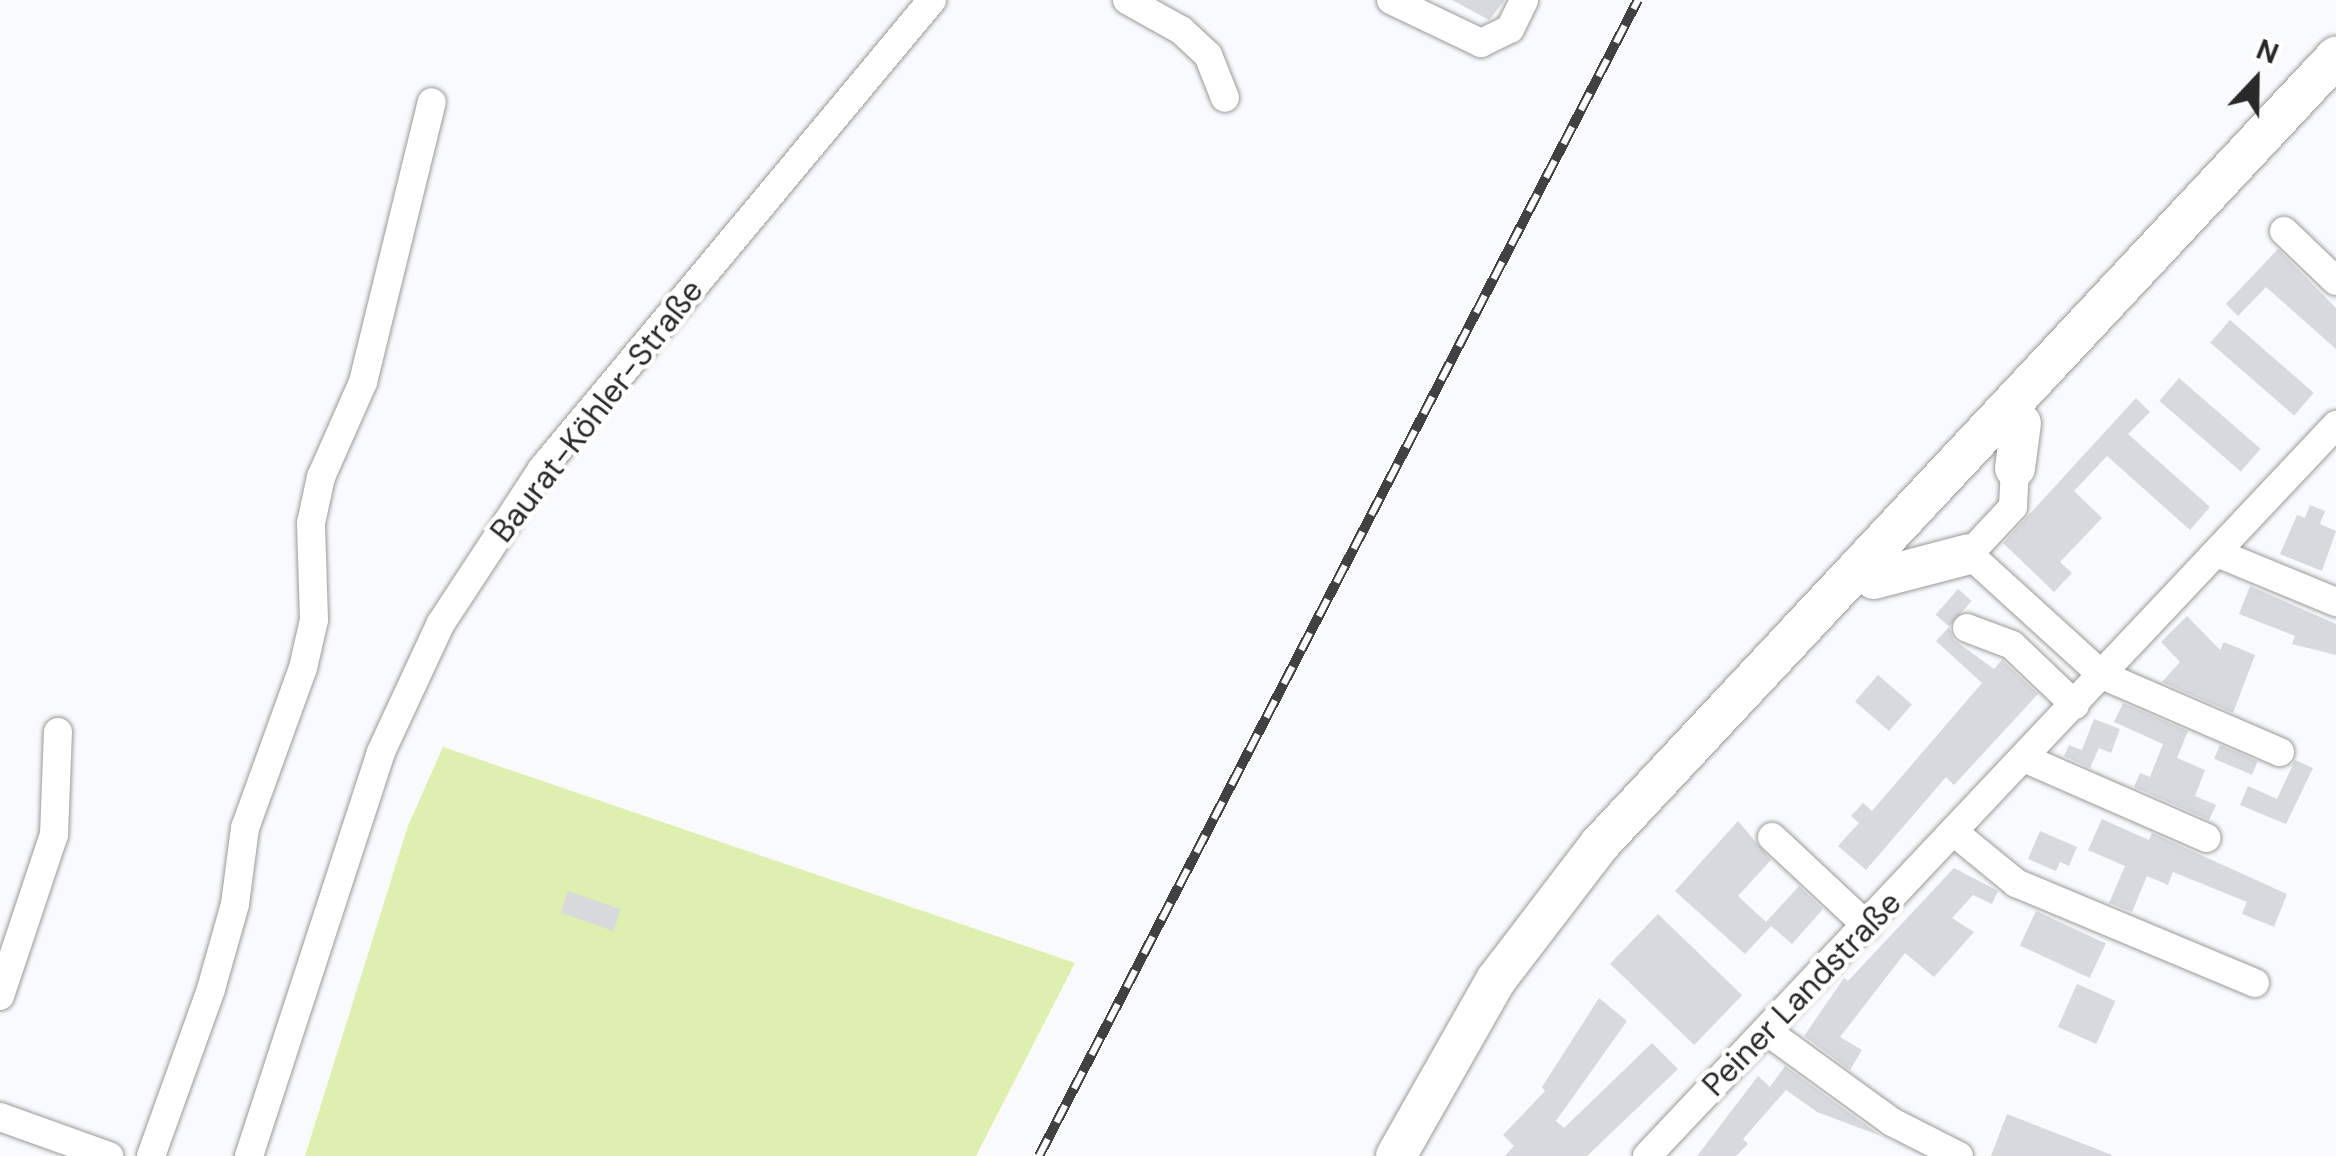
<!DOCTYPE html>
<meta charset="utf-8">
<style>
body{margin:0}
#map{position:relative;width:2336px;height:1156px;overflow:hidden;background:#f9fafb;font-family:"DM Sans",sans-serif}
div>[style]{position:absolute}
.green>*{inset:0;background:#deefb0}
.building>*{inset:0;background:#d8d9da;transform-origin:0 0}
.roads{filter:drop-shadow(0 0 2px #999a9b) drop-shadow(0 0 2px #999a9b)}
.minor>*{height:28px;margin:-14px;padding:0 14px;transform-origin:14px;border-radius:14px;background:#fff}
.highway>*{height:40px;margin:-20px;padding:0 20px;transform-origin:20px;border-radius:20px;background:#fff}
.rail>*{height:10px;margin-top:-5px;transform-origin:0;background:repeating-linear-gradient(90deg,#fff 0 19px,#414142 0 38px);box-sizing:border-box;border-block:2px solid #414142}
span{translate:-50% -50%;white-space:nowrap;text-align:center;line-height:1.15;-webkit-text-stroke:9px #fff;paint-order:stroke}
.street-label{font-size:32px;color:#29292a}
.north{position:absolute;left:2206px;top:30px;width:100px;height:100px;-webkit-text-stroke:8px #fff;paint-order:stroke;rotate:22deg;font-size:28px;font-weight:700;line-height:40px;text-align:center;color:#29292a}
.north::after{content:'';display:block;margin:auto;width:35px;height:45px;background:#29292a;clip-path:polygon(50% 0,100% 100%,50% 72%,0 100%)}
</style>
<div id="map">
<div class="green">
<div style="clip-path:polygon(443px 747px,1075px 963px,976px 1156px,305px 1156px,408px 826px)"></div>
</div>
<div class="building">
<div style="clip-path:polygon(1452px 0,1505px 0,1489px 20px)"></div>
<div style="clip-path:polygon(2278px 249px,2336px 308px,2336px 349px,2266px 287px,2238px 316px,2226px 304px)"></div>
<div style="left:2230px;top:320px;width:111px;height:30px;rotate:41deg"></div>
<div style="left:2179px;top:378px;width:108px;height:30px;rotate:41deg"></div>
<div style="clip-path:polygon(2136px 398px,2150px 412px,2128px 434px,2210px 507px,2190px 530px,2107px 456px,2074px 491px,2102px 518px,2060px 562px,2072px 573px,2054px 592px,2003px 543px)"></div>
<div style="clip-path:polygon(2310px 505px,2325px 511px,2320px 524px,2336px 531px,2322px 571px,2280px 554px,2297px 515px,2305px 518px)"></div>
<div style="clip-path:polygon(2250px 586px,2336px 624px,2336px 655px,2292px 644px,2295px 636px,2239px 614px)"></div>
<div style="left:1958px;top:589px;width:18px;height:34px;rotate:41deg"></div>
<div style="clip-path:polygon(2187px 616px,2220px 650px,2224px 642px,2255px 655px,2233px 713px,2162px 682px,2180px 662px,2161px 642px)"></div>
<div style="clip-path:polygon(1949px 627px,1954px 640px,1994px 669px,2002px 660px,2038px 694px,1954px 785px,1946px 777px,1866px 870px,1838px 846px,1859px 823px,1851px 816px,1863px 803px,1872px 811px,1982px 683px,1936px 641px)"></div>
<div style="left:1878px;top:675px;width:45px;height:35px;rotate:41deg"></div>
<div style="clip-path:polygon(2123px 703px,2188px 731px,2177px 758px,2205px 770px,2195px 796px,2216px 805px,2209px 820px,2134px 787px,2140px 773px,2150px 777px,2163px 744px,2114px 722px)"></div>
<div style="clip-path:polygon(2094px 719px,2120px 729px,2111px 753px,2099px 748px,2090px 768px,2064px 756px,2069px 745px,2082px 750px)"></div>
<div style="left:2220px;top:745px;width:41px;height:15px;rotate:23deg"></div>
<div style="clip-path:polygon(2295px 760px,2313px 768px,2286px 824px,2240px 805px,2248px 786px,2277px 799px)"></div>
<div style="clip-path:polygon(2102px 819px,2149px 840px,2152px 833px,2287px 894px,2274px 927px,2242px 914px,2247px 902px,2173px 872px,2168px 885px,2147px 876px,2132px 912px,2109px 903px,2125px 866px,2088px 850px)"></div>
<div style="clip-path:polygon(1738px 821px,1771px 860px,1738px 896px,1766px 922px,1799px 886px,1823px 909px,1792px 944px,1771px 926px,1745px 954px,1675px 891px)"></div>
<div style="clip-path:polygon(2040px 831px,2077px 847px,2069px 866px,2060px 862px,2056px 871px,2028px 859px)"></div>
<div style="clip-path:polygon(1954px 868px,1998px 891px,1992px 904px,1973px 895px,1952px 918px,1974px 932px,1934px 977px,1905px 953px,1840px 1037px,1862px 1050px,1850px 1070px,1804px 1036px,1844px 978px,1848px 981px)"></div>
<div style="left:568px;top:891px;width:56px;height:23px;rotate:19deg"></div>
<div style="left:2036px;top:911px;width:77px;height:38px;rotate:25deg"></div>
<div style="left:1658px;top:914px;width:117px;height:69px;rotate:44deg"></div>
<div style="left:2077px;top:984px;width:42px;height:47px;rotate:24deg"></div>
<div style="clip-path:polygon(1599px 998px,1627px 1021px,1556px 1121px,1564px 1128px,1652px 1043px,1678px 1069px,1587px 1156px,1505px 1156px,1514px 1146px,1503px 1135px,1545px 1091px,1542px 1087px)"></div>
<div style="clip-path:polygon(1785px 1066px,1881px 1136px,1817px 1112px,1786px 1090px,1743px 1139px,1748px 1144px,1736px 1156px,1697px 1156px,1758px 1076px,1770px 1087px)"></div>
<div style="clip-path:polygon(2007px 1114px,2112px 1155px,2111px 1156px,1991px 1156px)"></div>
</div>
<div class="roads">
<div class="minor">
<div style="left:1127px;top:0;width:62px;rotate:29.1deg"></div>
<div style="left:1181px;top:30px;width:37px;rotate:43deg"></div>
<div style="left:1208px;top:55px;width:46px;rotate:68.4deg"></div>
<div style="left:1391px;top:0;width:100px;rotate:25.5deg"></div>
<div style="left:1481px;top:43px;width:32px;rotate:-26deg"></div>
<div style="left:1510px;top:29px;width:32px;rotate:-64deg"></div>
<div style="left:2284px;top:231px;width:72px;rotate:43.9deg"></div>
<div style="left:2015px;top:468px;width:39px;rotate:93deg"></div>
<div style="left:2013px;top:507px;width:64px;rotate:133.1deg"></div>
<div style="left:1969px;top:554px;width:180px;rotate:42.3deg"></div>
<div style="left:2102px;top:675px;width:194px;rotate:23.4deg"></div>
<div style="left:2217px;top:553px;width:129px;rotate:22.4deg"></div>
<div style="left:1967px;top:628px;width:48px;rotate:20.7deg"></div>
<div style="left:2012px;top:645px;width:87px;rotate:43.6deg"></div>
<div style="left:2026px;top:759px;width:197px;rotate:23.6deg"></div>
<div style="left:1955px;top:833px;width:79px;rotate:39.3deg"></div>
<div style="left:2016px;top:883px;width:259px;rotate:22.7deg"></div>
<div style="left:1772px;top:837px;width:130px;rotate:43.1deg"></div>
<div style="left:0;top:996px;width:170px;rotate:-71.5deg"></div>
<div style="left:54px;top:835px;width:103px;rotate:-87.8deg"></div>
<div style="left:1768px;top:1032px;width:153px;rotate:36deg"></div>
<div style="left:1892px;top:1122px;width:75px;rotate:26.9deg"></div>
<div style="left:0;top:1117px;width:116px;rotate:19.7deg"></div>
<div style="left:151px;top:1156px;width:177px;rotate:-70.2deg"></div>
<div style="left:211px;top:989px;width:88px;rotate:-74.2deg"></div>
<div style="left:235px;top:904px;width:77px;rotate:-82.5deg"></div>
<div style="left:245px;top:828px;width:170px;rotate:-70.1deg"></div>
<div style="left:303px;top:668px;width:49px;rotate:-77.1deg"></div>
<div style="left:314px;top:620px;width:97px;rotate:-91.8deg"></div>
<div style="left:311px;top:523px;width:47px;rotate:-77.7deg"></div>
<div style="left:321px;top:477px;width:104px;rotate:-66.1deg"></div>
<div style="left:363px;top:382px;width:288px;rotate:-76.2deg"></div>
<div style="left:249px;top:1156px;width:425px;rotate:-71.9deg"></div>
<div style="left:381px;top:752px;width:142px;rotate:-65.1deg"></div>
<div style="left:441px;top:623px;width:184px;rotate:-56.7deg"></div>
<div style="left:542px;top:469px;width:610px;rotate:-50.25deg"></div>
<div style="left:1647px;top:1156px;width:1005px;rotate:-46.69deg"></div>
</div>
<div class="highway">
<div style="left:2015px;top:468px;width:45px;rotate:-82.4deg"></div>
<div style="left:1874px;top:579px;width:98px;rotate:-14.7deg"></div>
<div style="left:1396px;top:1156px;width:202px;rotate:-60.4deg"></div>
<div style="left:1496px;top:980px;width:171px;rotate:-52.6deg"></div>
<div style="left:1600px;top:844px;width:1078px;rotate:-46.92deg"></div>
</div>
</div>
<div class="rail">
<div style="left:1039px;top:1156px;width:1302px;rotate:-62.61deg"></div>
</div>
<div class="street-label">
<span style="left:597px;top:411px;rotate:-52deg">Baurat-Köhler-Straße</span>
<span style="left:1802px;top:994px;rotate:-46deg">Peiner Landstraße</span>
</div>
<div class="north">N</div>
</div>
